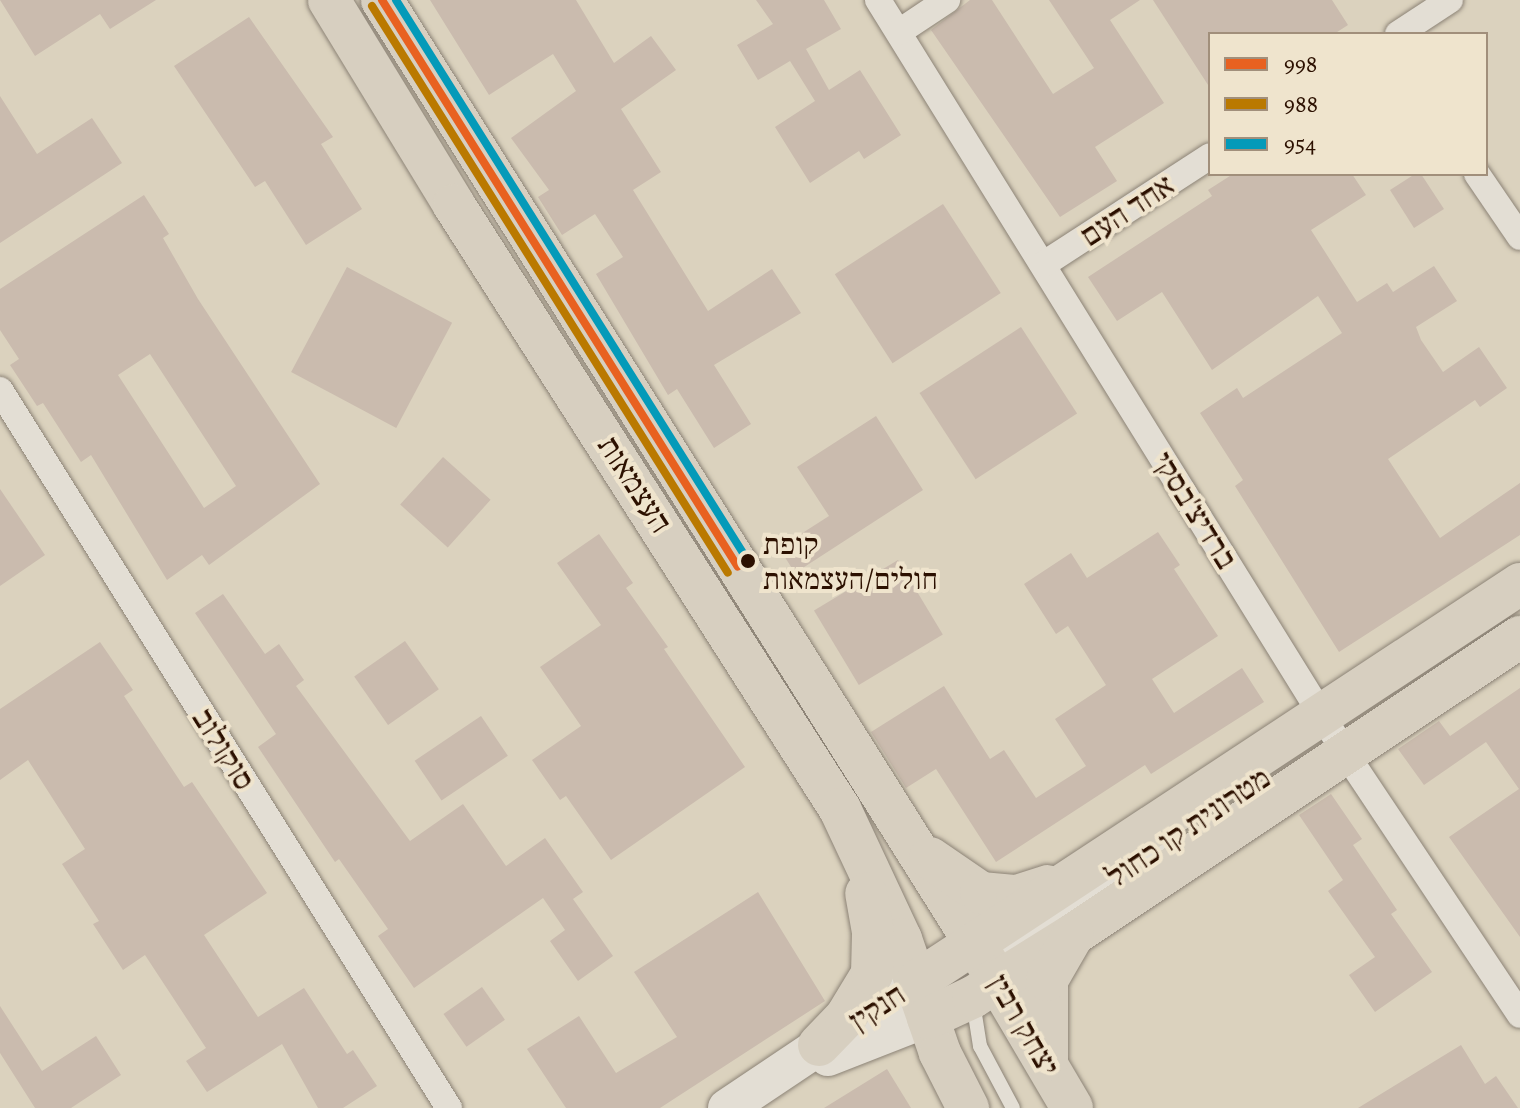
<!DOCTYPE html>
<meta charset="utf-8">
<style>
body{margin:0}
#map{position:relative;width:1520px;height:1108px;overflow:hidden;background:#dbd2be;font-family:Alegreya,"Frank Ruhl Libre",serif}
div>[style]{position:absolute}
.building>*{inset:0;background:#cabbae;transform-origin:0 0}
.roads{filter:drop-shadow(0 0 2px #8c8376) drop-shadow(0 0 2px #8c8376)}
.lane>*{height:14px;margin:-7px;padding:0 7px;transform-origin:7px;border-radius:7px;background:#e3ded4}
.street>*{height:26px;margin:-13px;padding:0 13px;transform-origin:13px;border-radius:13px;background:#e3ded4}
.secondary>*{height:38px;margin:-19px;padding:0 19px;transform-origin:19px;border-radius:19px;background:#e3ded4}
.primary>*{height:42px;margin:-21px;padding:0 21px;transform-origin:21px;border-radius:21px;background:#d7cfc0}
.bus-1>*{height:8px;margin:-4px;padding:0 4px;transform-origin:4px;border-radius:4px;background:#e86120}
.bus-2>*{height:8px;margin:-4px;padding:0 4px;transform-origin:4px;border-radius:4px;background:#ba7900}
.bus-3>*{height:8px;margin:-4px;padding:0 4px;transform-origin:4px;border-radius:4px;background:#049ab9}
.dots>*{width:22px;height:22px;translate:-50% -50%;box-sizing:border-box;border:4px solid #efe4cd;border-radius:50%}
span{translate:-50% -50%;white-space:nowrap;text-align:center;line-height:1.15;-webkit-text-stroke:8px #efe4cd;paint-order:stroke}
.bus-label{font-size:30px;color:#2c1000}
.left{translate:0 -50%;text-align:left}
.street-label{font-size:32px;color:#2c1000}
.legend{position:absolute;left:1208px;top:32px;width:280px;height:144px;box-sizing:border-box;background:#efe4cd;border:2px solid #a18f7b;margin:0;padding:10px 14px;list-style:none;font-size:24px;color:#2c1000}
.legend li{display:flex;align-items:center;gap:16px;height:40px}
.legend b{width:40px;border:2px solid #a18f7b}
</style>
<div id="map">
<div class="building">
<div style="clip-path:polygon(0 0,156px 0,110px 29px,100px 14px,35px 56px)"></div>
<div style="clip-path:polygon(430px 0,576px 0,614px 63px,651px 36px,676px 70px,621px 109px,661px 172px,633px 190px,708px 311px,772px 269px,801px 313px,714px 365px,751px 424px,714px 448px,677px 389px,668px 395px,596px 274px,623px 257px,595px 214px,562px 235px,538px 197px,549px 190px,511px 138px,576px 91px,553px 54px,489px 95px)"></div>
<div style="clip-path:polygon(756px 0,824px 0,841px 29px,806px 49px,829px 90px,860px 70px,901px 135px,864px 159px,859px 151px,810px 183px,775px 127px,815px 101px,790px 61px,758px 80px,737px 45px,773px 24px)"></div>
<div style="clip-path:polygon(970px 0,992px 0,1053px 94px,1094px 68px,1049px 0,1140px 0,1110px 20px,1164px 103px,1095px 147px,1117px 181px,1060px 217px,931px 30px)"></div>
<div style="clip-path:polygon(1153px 0,1332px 0,1348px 25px,1334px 34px,1210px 34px,1210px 88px)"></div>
<div style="clip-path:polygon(249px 17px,333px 137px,321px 144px,362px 209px,306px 245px,265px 181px,255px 187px,174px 66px)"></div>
<div style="clip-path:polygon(0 96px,37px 154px,92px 118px,122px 163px,0 243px)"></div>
<div style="clip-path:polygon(1233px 174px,1352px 174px,1366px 195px,1311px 230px,1357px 302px,1387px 283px,1393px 292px,1434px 266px,1457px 301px,1416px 327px,1421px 340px,1443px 372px,1479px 347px,1507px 388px,1480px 407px,1475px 400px,1388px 459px,1440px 538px,1520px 483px,1520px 535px,1339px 652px,1235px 486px,1243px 480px,1200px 413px,1237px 388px,1243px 398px,1342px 333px,1318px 296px,1212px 370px,1162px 292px,1117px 321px,1088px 277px,1212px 196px,1208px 190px)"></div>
<div style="clip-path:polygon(1415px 174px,1421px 174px,1444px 209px,1414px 228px,1390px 190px)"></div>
<div style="clip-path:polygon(evenodd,144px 195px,169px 234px,163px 238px,198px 299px,320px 484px,209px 565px,202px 555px,167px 580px,91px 455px,81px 462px,43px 403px,37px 406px,10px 365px,19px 359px,0 330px,0 289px,144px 195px,150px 354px,236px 486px,204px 508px,118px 375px,150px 354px)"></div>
<div style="left:943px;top:204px;width:106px;height:129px;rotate:57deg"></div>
<div style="left:347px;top:267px;width:119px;height:119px;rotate:28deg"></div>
<div style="left:1021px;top:327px;width:103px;height:121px;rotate:57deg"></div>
<div style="clip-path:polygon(876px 416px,923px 490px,795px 573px,779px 548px,829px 516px,797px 467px)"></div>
<div style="left:443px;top:457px;width:64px;height:64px;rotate:42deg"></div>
<div style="clip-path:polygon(0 489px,45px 555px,0 586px)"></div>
<div style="clip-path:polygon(1158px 532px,1180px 565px,1174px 569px,1218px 636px,1152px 679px,1174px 713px,1242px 668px,1264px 702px,1151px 774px,1145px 765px,996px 862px,936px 769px,906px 788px,871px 732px,944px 686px,990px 759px,1004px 750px,1036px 798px,1086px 766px,1055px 719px,1106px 685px,1068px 626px,1056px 634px,1024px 584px,1071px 553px,1087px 578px)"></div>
<div style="clip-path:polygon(599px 534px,633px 583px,626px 588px,668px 647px,664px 649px,745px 767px,611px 860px,566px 796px,560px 800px,532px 760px,581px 726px,540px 667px,601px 625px,557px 563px)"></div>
<div style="left:898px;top:560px;width:87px;height:98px;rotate:59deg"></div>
<div style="clip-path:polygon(223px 594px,265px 654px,279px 644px,304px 680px,296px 686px,410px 841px,463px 804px,506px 866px,545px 838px,583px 892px,573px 899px,613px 956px,578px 981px,550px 941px,565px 930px,543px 898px,414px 988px,378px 936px,388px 929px,339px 859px,335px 862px,258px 747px,276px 734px,195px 613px)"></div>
<div style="left:405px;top:641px;width:59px;height:62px;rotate:55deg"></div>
<div style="clip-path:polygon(100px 642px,133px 690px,124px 696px,184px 787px,192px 782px,267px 893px,204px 935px,258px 1017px,304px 988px,347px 1054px,353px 1050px,377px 1086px,343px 1108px,318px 1108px,282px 1044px,207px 1092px,186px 1061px,206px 1048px,145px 955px,123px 970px,93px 924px,99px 921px,62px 864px,85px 849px,28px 760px,0 780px,0 709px)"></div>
<div style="clip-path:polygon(1520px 688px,1520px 937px,1449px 837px,1519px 789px,1486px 742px,1424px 785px,1398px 749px,1439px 721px,1450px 736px)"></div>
<div style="left:481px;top:716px;width:48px;height:80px;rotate:56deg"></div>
<div style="clip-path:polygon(1331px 794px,1362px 839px,1353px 845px,1397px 910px,1391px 914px,1432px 972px,1375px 1012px,1349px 975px,1375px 957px,1328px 891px,1343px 880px,1299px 815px)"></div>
<div style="clip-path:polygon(758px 892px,825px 1001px,660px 1108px,566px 1108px,527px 1049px,579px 1016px,616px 1073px,677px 1037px,634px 972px)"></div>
<div style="left:482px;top:987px;width:40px;height:47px;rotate:55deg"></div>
<div style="clip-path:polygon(0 1006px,42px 1071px,96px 1036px,121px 1075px,71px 1108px,35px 1108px,0 1053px)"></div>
<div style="clip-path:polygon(1461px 1045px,1485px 1084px,1496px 1076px,1518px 1108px,1358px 1108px)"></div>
<div style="clip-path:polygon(887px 1069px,911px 1108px,824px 1108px)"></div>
</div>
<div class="roads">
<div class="lane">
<div style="left:996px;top:961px;width:211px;rotate:-35deg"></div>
<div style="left:973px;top:1002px;width:45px;rotate:81deg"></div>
<div style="left:980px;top:1046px;width:70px;rotate:62deg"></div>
</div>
<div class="street">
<div style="left:878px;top:0;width:884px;rotate:58.18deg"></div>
<div style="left:1344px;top:751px;width:317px;rotate:56.3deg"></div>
<div style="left:899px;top:32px;width:58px;rotate:-33.7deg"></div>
<div style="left:1398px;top:34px;width:62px;rotate:-33.2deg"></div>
<div style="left:1477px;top:174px;width:76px;rotate:55.7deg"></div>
<div style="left:1044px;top:264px;width:198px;rotate:-33deg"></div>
<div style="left:0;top:390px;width:847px;rotate:57.98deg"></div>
</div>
<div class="secondary">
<div style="left:828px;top:1057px;width:107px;rotate:-21.3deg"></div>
<div style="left:727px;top:1108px;width:229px;rotate:-33.8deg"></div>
</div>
<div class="primary">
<div style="left:329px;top:0;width:240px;rotate:58.6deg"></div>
<div style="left:454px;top:205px;width:717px;rotate:57.42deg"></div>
<div style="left:840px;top:809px;width:144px;rotate:64.9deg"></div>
<div style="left:901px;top:939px;width:120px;rotate:71.1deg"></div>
<div style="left:940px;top:1053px;width:62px;rotate:63deg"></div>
<div style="left:382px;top:0;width:1114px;rotate:57.84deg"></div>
<div style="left:975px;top:943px;width:191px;rotate:59.5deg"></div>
<div style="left:930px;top:858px;width:62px;rotate:34.5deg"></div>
<div style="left:981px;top:893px;width:36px;rotate:5deg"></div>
<div style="left:1017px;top:896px;width:32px;rotate:-18deg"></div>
<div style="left:917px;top:981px;width:722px;rotate:-33.36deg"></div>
<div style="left:928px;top:1018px;width:50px;rotate:-25deg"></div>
<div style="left:973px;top:997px;width:119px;rotate:-32deg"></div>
<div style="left:1074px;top:934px;width:536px;rotate:-33.66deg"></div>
<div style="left:819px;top:1045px;width:39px;rotate:-46deg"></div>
<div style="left:846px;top:1017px;width:50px;rotate:-58.8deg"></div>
<div style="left:872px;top:974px;width:42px;rotate:-88.6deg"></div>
<div style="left:873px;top:932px;width:39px;rotate:-100deg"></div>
<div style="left:1047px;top:1060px;width:80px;rotate:-90deg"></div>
<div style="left:1047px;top:980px;width:52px;rotate:-60deg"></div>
</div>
</div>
<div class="bus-1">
<div style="left:382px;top:0;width:669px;rotate:57.88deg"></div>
</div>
<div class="bus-2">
<div style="left:372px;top:6px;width:669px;rotate:57.88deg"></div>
</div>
<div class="bus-3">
<div style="left:396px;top:0;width:662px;rotate:57.89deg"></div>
</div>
<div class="dots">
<div style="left:748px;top:561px;background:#2c1000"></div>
</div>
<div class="bus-label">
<span class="left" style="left:763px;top:561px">קופת<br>חולים/העצמאות</span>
</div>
<div class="street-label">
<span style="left:1127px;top:210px;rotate:-33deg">אחד העם</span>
<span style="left:635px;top:484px;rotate:57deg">העצמאות</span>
<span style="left:1195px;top:510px;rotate:58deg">ברדיצ'בסקי</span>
<span style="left:224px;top:749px;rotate:58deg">סוקולוב</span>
<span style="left:1188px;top:827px;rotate:-34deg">מטרונית קו כחול</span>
<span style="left:877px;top:1007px;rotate:-33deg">חנקין</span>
<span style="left:1024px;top:1025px;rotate:60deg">יצחק רבין</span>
</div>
<ul class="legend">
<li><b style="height:10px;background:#e86120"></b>998</li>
<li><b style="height:10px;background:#ba7900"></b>988</li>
<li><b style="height:10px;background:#049ab9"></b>954</li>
</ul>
</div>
